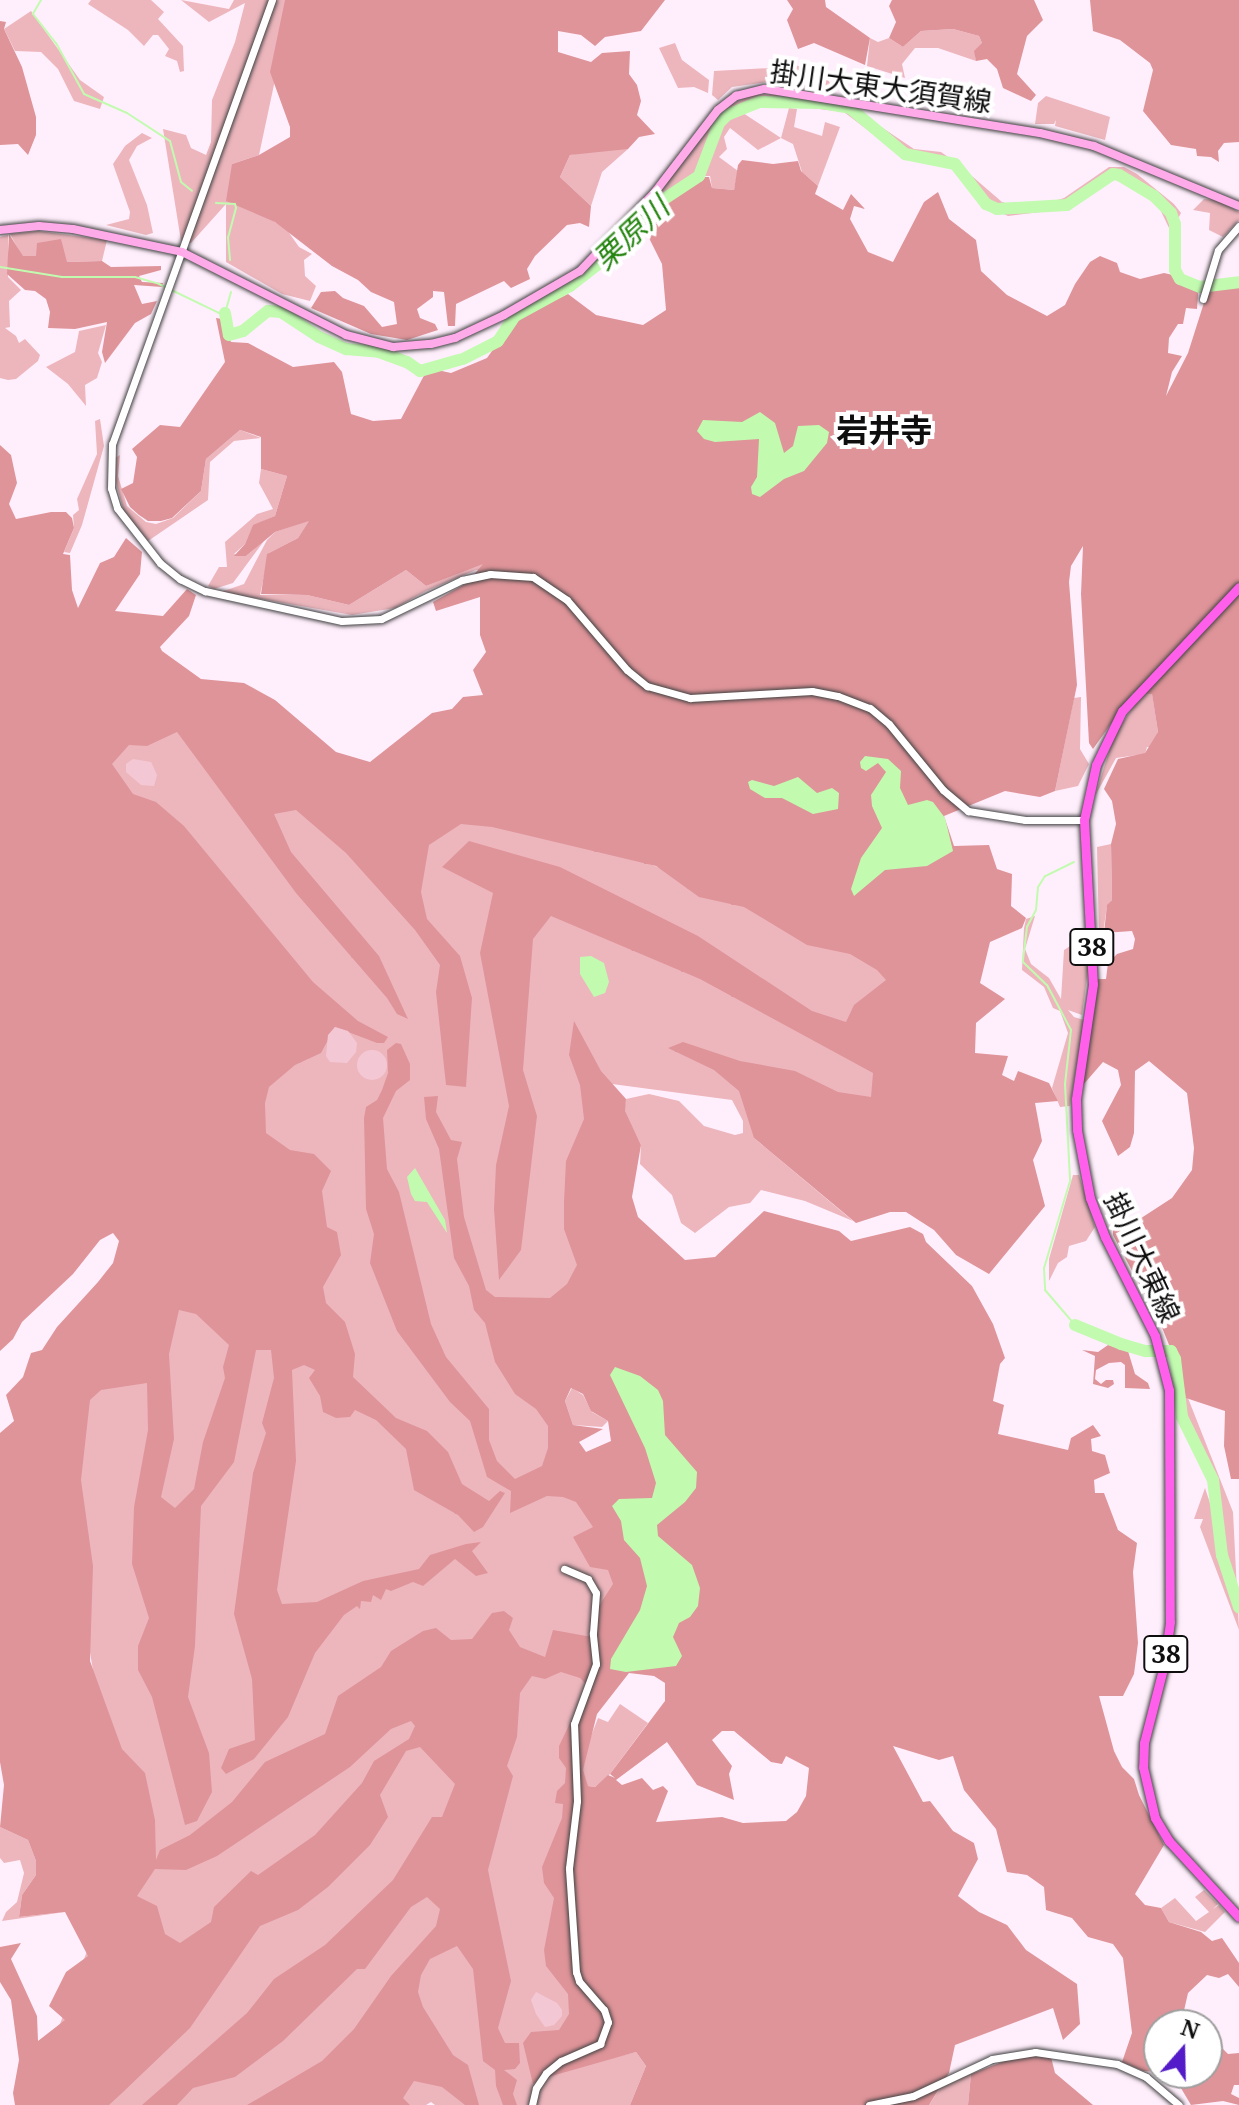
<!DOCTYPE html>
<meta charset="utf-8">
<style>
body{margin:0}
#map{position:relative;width:1239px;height:2105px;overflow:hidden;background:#ffeffc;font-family:"Noto Serif","Noto Sans JP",serif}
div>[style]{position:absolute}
.green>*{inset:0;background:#edb6bd}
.forest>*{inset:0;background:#df9499}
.pitch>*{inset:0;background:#f3c8d4}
.round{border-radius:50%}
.water>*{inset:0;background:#c2fbb0}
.stream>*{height:2px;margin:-1px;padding:0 1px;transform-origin:1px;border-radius:1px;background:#c2fbb0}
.river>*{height:12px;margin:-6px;padding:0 6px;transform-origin:6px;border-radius:6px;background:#c2fbb0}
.roads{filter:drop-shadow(0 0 2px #414141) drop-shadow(0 0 2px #414141)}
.tertiary>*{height:7px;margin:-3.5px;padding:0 3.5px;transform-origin:3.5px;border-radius:3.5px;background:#fff}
.secondary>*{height:8px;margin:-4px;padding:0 4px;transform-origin:4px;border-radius:4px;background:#ffaae9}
.primary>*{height:9px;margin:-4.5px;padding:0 4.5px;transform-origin:4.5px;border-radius:4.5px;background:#ff5fea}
span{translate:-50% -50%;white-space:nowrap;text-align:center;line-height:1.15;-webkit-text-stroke:8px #fff;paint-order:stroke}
.shield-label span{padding:2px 6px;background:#fff;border:2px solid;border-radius:6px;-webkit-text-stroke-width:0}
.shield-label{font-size:26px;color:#0e0e0e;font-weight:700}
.street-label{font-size:28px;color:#0e0e0e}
.water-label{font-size:30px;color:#24840f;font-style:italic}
.quarter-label{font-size:32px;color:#0e0e0e;font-weight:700}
.north{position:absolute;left:1143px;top:2009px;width:80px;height:80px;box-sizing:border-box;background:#fff;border:2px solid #9f9f9f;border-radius:50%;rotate:20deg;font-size:22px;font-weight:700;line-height:32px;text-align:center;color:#0e0e0e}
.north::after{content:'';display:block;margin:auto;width:28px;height:36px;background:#541cc9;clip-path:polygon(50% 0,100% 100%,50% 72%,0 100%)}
</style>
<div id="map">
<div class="green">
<div style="clip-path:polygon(91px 0,151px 0,164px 12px,158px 19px,183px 46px,184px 71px,180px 72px,177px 61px,165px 56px,169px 49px,158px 35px,153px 35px,144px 46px,128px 30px,88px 4px)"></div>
<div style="clip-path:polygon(181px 0,229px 9px,234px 0,286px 0,275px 80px,259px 155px,232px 164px,275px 222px,285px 227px,299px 247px,312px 254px,304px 260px,305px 276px,316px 286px,310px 301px,282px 294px,226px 262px,226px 204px,191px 243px,181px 241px,163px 129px,186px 135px,191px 148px,206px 155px,211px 142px,212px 100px,235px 42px,245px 3px,209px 22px)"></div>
<div style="clip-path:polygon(31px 11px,80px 80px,104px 97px,100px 109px,74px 101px,58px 69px,41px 52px,15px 51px,4px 29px)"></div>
<div style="clip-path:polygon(953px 29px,979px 36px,983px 45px,975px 51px,976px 61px,938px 48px,915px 48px,902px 64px,905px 78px,867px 66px,870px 38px,878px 42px,889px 38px,903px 47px,921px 31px)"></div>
<div style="clip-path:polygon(675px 43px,682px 60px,709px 80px,708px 93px,694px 87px,678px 88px,659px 48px)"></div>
<div style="clip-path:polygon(791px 63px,827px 78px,835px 92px,775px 81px,732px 87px,718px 100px,712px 95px,714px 71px,771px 68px)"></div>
<div style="clip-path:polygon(753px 94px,780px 95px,856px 110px,914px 149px,941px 152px,961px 166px,958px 171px,945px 164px,921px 162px,899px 154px,844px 112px,778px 104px,754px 107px,743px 113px,781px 138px,789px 108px,797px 109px,794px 127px,822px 136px,825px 122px,840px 127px,818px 186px,802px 172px,793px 144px,781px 138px,758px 150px,730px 128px,724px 137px,727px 149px,719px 157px,738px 171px,734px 190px,712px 188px,710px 176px,703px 176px,706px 169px,692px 184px,693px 179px,656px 197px,719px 115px,730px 105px)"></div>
<div style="clip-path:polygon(1046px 96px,1110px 117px,1105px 140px,1055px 126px,1056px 120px,1054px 124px,1035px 124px,1038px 103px)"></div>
<div style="clip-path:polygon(142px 133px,152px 138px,137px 146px,129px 160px,147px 205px,153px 233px,146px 235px,106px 225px,129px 219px,130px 212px,113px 164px,125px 146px)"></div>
<div style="clip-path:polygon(598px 149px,628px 149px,602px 172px,591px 206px,560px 177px,570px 155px)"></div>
<div style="clip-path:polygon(1109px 167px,1124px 167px,1137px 174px,1174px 204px,1181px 213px,1171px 232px,1157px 203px,1119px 180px,1112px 180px,1079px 202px,1056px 210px,1008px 216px,982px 204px,964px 176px,966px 171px,1002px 202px,1017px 206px,1042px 205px,1064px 198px)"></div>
<div style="clip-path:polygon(1204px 199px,1217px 200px,1239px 212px,1239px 220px,1223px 237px,1209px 230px,1210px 213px,1193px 210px)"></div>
<div style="clip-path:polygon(38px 231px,107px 240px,102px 261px,67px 262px,22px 256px,10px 234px)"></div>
<div style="clip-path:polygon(8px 235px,8px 277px,21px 290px,9px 301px,10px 327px,5px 328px,16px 336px,19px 343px,25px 339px,40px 355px,38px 361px,16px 379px,8px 380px,0 378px,0 237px)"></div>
<div style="clip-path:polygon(106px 325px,98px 353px,102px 362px,97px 378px,85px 385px,86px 406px,68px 384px,46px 367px,75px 352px,79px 331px)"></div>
<div style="clip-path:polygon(100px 419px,104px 446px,82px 525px,70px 553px,64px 552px,74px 528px,73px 515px,79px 510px,77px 499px,97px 454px,95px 421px)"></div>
<div style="clip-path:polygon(240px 430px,261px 438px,234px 441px,210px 462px,208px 500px,148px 541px,124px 512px,115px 479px,115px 458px,120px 455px,118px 476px,127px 506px,146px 522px,156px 524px,173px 518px,201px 491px,206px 459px)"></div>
<div style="clip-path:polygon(261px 469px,287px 476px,275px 516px,253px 526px,245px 544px,234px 554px,246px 556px,264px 541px,233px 583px,214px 589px,208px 586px,219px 567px,227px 567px,225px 542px,257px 514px,273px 509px,259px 483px)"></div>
<div style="clip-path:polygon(310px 520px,298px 538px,269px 553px,260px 595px,307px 595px,349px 605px,406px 570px,426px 586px,484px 562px,487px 570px,476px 570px,426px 591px,395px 608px,352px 615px,221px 592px,244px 584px,267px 540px,275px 532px)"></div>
<div style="clip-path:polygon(1142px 693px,1152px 693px,1158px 732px,1153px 747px,1147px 747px,1145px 754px,1116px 758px,1095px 796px,1114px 736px)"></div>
<div style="clip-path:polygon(1081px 697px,1080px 749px,1089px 764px,1078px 786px,1055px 791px,1074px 698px)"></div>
<div style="clip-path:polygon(187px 719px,519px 809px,905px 971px,882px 1107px,754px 1138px,853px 1221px,805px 1201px,761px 1190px,750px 1203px,729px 1207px,695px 1233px,681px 1223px,672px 1195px,640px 1164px,641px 1145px,624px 1111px,626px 1099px,649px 1094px,679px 1101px,704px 1126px,735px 1135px,743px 1133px,743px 1121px,732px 1100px,612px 1084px,601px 1283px,513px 1337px,634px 1576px,588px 1744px,598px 1718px,608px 1722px,620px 1704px,648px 1723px,610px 1774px,595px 1787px,588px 1786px,596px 2062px,636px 2052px,646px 2066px,630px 2105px,435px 2105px,431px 2102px,426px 2105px,30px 2105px,123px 1854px,53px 1426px,195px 1279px,75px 754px)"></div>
<div style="clip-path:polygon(1111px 844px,1112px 900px,1107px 906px,1103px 933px,1099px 934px,1097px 847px)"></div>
<div style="clip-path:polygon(1035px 916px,1025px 949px,1031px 964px,1049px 978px,1061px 999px,1064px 950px,1084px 937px,1087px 944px,1089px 963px,1082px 1015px,1068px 1010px,1074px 1017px,1084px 1020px,1070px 1106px,1060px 1107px,1052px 1088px,1068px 1033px,1060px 1011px,1053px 1008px,1044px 987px,1022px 970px,1024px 928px,1026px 919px)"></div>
<div style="clip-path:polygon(1073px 1175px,1079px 1175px,1095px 1227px,1086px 1241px,1069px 1246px,1067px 1257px,1058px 1263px,1049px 1281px,1049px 1259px)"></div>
<div style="clip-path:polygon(1169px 1350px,1233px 1512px,1239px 1630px,1200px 1527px,1203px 1519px,1194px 1519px,1205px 1488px,1214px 1515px,1218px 1497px,1212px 1476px,1178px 1409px)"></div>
<div style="clip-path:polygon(572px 1388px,583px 1395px,592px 1412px,608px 1421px,602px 1427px,573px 1425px,565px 1401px)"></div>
<div style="clip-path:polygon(0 1827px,28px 1840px,36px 1861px,36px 1875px,22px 1895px,19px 1917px,65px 1912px,2px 1921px,6px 1912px,17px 1902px,24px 1873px,20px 1860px,4px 1863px,0 1858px)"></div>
<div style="clip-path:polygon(1204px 1890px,1218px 1904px,1213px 1909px,1219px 1905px,1225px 1912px,1205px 1932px,1169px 1922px,1161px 1908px,1175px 1898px,1196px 1921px,1209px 1912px,1195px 1897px)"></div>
<div style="clip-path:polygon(971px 2074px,968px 2105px,929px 2105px,942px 2085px)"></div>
</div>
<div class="forest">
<div style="clip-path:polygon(285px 0,665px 0,641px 31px,605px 37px,595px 46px,581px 35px,558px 31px,558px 52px,591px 62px,602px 53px,630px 51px,629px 74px,637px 85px,641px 101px,637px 115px,655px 134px,639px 137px,628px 149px,570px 155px,560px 177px,591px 206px,589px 227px,580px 223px,567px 225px,535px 256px,527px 269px,530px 279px,511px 288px,504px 281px,456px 304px,455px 326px,448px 326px,444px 292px,433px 291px,433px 297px,417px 309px,420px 318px,435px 324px,438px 330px,407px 340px,371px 334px,311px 308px,321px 292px,335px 291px,343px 298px,364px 306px,382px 327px,397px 324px,394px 302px,371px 292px,358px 280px,332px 266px,275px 222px,226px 201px,232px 164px,259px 155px,290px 137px,290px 127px,270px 72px)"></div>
<div style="clip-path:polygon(787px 0,825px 0,826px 7px,870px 38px,865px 65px,814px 43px,798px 49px,787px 20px,793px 9px)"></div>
<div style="clip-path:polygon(892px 0,1034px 0,1043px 20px,1027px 36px,1017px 74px,1036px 95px,1031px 101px,1003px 88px,997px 69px,987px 59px,976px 61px,974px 51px,982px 43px,979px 36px,953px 29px,921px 31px,903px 47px,889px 38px,896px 22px,889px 6px)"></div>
<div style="clip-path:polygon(1090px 0,1239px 0,1239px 142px,1224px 143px,1218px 151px,1219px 162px,1211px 157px,1197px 156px,1196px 149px,1171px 145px,1143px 111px,1153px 70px,1150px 63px,1120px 40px,1093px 31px)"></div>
<div style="clip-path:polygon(0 21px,6px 22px,4px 29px,22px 67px,36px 117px,36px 135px,28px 155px,18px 144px,0 145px)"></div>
<div style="clip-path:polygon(evenodd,742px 160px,773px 164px,798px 161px,801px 171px,818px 186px,815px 194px,843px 210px,851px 194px,865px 209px,854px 206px,850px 219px,868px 252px,893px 262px,924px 202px,938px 192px,949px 219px,976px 240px,981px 271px,1007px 295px,1047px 316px,1065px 305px,1075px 284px,1090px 262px,1100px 256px,1117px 263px,1120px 272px,1140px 279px,1164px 273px,1199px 281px,1197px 309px,1186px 308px,1183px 324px,1178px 324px,1169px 338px,1168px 353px,1182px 356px,1172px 372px,1166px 396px,1188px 353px,1208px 290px,1239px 285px,1239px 1479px,1231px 1479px,1224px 1446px,1225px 1411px,1186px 1398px,1182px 1377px,1161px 1325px,1113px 1235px,1113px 1227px,1132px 1224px,1172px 1198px,1192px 1170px,1194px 1148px,1187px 1093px,1149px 1061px,1135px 1071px,1134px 1133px,1130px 1147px,1118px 1156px,1102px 1121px,1121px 1085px,1118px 1070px,1103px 1062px,1083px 1085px,1098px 979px,1106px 979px,1108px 963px,1117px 954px,1133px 949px,1135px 939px,1132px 931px,1104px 933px,1107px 905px,1112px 900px,1111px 844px,1116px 824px,1112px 801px,1104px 789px,1118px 759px,1145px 753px,1158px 732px,1152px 694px,1133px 693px,1093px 749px,1089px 743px,1081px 594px,1083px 546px,1071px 566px,1069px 582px,1077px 685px,1055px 791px,1040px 797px,1005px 791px,944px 816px,954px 846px,989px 845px,997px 869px,1012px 874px,1011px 906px,1026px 918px,1022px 928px,990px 942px,980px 983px,1005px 999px,976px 1023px,975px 1053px,1008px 1056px,1002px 1075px,1014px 1081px,1018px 1071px,1049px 1083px,1058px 1101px,1035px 1103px,1042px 1141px,1033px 1160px,1045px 1206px,989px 1274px,956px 1255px,934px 1230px,906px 1212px,890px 1212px,856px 1223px,754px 1138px,739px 1091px,714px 1070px,668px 1048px,683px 1042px,740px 1061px,795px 1071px,838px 1092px,871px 1097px,873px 1073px,700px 979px,551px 916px,533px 939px,523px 1070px,537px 1116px,521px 1250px,499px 1280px,494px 1209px,496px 1165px,509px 1106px,480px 953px,493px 893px,442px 867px,469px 841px,560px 867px,698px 936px,812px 1011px,846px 1022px,854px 1005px,886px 980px,877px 970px,850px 954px,807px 945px,744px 907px,699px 897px,656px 866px,492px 827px,461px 824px,429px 845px,421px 892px,427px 919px,460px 956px,472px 998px,466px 1087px,446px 1085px,436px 992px,440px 965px,415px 930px,346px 853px,296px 810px,274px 814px,291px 852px,379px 956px,408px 1019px,397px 1014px,387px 998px,296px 893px,177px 732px,147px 746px,129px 745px,112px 764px,133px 794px,156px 802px,184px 826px,313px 982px,358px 1021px,388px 1037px,384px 1043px,377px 1043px,335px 1027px,321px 1053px,295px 1065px,269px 1087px,265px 1103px,266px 1133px,290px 1150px,314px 1154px,331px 1171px,322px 1191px,327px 1227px,337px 1232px,341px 1255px,323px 1287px,326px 1303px,345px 1322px,355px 1354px,353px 1377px,396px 1418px,427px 1431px,448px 1452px,462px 1484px,489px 1501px,500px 1491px,505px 1493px,483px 1527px,474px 1532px,458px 1515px,414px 1490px,406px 1449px,376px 1420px,355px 1410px,350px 1417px,336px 1418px,323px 1412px,320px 1396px,309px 1378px,315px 1370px,304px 1365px,292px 1370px,296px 1461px,277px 1590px,282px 1604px,317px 1602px,363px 1581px,419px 1569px,430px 1555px,466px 1544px,481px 1542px,472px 1551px,488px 1573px,476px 1576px,455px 1559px,423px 1586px,413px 1582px,391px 1591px,386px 1589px,381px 1600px,373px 1595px,371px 1602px,361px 1601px,360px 1609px,357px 1606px,344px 1615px,315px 1653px,288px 1717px,254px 1759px,226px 1774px,221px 1768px,229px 1749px,255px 1740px,252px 1679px,234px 1614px,253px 1473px,266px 1433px,262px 1423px,274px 1378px,271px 1350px,256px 1350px,234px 1462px,201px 1506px,195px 1646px,188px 1697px,209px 1753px,212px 1792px,197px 1821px,185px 1825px,152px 1697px,138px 1670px,138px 1646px,149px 1618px,132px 1564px,134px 1507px,148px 1430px,147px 1383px,101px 1390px,90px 1400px,81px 1480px,93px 1566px,90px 1661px,122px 1749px,145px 1773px,155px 1820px,156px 1860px,160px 1850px,190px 1835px,232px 1802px,265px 1762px,325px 1734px,338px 1696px,381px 1667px,391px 1651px,423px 1631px,436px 1628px,451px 1640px,472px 1639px,492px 1613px,504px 1611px,513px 1618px,509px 1630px,520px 1647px,545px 1657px,553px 1630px,592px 1637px,590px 1620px,613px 1584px,608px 1570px,590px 1567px,573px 1537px,593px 1527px,576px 1502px,563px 1497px,547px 1496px,510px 1513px,511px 1491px,487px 1477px,470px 1421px,450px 1402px,397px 1331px,370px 1263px,374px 1234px,366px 1209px,364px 1118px,366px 1107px,377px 1100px,382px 1090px,388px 1073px,387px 1050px,396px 1043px,401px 1044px,410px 1064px,410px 1080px,396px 1091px,383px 1118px,387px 1169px,399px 1192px,431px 1324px,446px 1357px,489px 1409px,489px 1440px,497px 1461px,515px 1479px,542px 1466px,548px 1448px,548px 1426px,536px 1409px,515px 1394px,495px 1362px,485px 1323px,474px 1310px,469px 1286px,454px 1258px,439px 1149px,426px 1119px,424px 1097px,438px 1096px,436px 1112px,451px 1140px,462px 1142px,457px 1159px,464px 1217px,486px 1290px,495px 1297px,550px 1298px,567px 1284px,577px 1265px,564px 1229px,564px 1202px,566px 1161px,584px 1119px,580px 1085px,569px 1055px,574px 1021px,601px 1071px,626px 1099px,625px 1111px,641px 1145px,632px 1197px,638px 1217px,685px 1260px,715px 1257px,764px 1211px,839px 1231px,851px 1241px,910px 1227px,923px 1234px,926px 1242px,972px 1286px,993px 1324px,1005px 1358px,1000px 1364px,993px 1401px,1004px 1405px,998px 1434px,1068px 1450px,1071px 1438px,1093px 1425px,1101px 1436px,1091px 1439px,1092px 1451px,1105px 1455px,1110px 1473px,1094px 1480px,1095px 1493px,1104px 1493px,1118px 1530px,1137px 1543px,1133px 1572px,1138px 1643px,1134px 1674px,1123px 1696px,1099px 1696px,1114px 1751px,1122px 1767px,1134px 1779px,1139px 1795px,1164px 1845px,1135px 1894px,1145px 1905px,1161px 1908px,1169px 1922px,1201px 1932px,1212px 1941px,1222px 1938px,1239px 1963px,1239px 1987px,1228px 1974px,1219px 1978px,1207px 1975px,1188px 1993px,1183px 2015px,1198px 2025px,1159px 2025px,1159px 2072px,1143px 2071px,1122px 2062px,1132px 2033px,1123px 1958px,1113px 1944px,1088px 1937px,1072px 1918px,1046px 1910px,1044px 1887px,1027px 1875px,1007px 1872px,996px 1829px,964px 1790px,953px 1756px,939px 1760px,893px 1746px,923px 1802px,930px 1801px,953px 1831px,974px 1843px,978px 1859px,958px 1896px,979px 1912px,1007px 1925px,1026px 1950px,1077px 1984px,1080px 2024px,1063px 2040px,1053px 2008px,955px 2045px,949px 2073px,929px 2105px,630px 2105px,646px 2066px,636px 2052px,541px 2079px,542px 2076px,533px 2084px,523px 2043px,531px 2032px,559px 2030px,569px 2014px,568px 1994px,546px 1966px,544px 1950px,554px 1898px,544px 1883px,542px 1867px,562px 1818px,563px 1804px,555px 1803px,557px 1791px,565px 1783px,566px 1768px,559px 1758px,559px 1746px,571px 1721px,579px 1714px,590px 1688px,580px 1678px,561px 1672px,545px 1679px,532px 1676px,520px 1693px,517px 1737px,507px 1766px,513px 1776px,488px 1870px,511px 1981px,498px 2028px,505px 2043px,519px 2043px,520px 2063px,515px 2069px,504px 2070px,517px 2080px,513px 2094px,517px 2105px,503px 2105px,496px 2086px,495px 2070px,483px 2061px,473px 1969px,457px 1946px,430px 1959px,421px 1975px,418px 1992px,423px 2007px,453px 2055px,468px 2065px,479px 2105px,465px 2105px,442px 2087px,414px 2081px,403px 2098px,410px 2105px,247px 2105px,322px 2061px,354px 2029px,391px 1976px,436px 1926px,440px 1909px,427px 1897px,411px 1907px,365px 1969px,357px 1969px,283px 2041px,235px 2077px,193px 2088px,177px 2105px,142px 2105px,247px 2013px,274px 1979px,325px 1945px,393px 1880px,432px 1817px,442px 1817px,455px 1784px,420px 1747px,406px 1751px,380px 1795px,388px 1817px,370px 1845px,328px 1887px,298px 1910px,260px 1926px,190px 2028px,121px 2094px,109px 2105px,15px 2105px,13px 2093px,19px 2060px,11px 2000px,0 1982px,0 1947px,21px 1943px,11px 1959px,37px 2016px,38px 2041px,65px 2020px,49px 2006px,66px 1972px,88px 1956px,65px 1912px,19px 1917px,22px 1895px,36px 1875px,36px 1861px,28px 1840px,0 1827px,4px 1785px,0 1762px,0 1433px,14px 1421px,6px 1395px,23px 1377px,31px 1353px,42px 1350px,57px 1327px,98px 1282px,113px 1263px,119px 1241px,113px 1233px,100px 1240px,73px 1274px,22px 1322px,13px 1339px,0 1351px,0 445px,11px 455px,17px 483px,9px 504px,16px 519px,51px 512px,66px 512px,72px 518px,74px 528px,63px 554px,70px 555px,72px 590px,78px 608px,100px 563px,114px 557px,126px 538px,142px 552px,140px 574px,115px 611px,163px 616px,187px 589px,196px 595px,189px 616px,160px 647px,162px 651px,201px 679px,244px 683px,275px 700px,336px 752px,370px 762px,432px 713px,452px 709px,463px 697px,483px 695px,473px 670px,486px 652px,480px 635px,480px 597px,436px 611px,433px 602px,467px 583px,483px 564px,426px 586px,406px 570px,349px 605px,307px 595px,261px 594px,267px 554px,298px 538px,309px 521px,275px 532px,246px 556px,234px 556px,245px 544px,253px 525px,275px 516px,287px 476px,261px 469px,261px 437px,240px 430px,206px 459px,201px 491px,172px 518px,161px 521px,148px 521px,139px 515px,130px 507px,121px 489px,133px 483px,137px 457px,132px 449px,160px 425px,180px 427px,225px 362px,216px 318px,222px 319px,231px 342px,248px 343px,293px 367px,334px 362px,342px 372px,351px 414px,373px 421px,401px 419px,428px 368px,451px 373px,487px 358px,514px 320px,568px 294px,596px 315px,643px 325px,666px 310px,662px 264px,641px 222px,663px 201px,703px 177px,709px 177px,712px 188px,734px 190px,738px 165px,742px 160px,179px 1310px,196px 1314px,229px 1345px,223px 1367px,225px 1378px,203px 1442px,194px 1489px,175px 1508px,161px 1497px,174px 1439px,169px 1354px,179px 1310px,742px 160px,571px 1388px,583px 1394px,591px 1411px,608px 1421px,611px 1441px,586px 1452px,579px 1442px,603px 1429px,573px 1425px,565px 1401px,571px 1388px,742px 160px,629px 1673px,654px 1676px,665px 1683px,665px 1701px,610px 1774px,615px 1778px,608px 1775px,595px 1787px,588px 1786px,583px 1770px,597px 1714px,629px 1673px,742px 160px,411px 1721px,415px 1726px,409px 1739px,374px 1761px,362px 1783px,315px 1835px,258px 1875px,251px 1871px,214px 1907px,211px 1922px,180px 1943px,165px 1934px,157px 1906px,137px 1896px,155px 1869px,186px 1870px,217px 1856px,350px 1767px,391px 1729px,411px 1721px,742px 160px,722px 1731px,734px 1731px,771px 1762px,782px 1764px,786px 1756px,809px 1768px,806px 1796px,797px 1812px,786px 1821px,743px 1823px,722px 1817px,656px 1822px,668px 1791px,663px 1786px,653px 1790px,642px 1778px,622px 1785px,616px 1780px,667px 1742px,697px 1785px,734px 1800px,729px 1774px,732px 1766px,712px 1740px,722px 1731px)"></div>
<div style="clip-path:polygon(9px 234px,23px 256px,36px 256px,37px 243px,61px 239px,67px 262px,102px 261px,111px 267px,161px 266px,161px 270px,139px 276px,142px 282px,163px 283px,162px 287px,134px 285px,142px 304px,157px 301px,151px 314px,135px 323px,105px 363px,102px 352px,107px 322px,75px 329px,48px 328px,50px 312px,46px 299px,35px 291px,25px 290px,7px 274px)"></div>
<div style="clip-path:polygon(1108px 1345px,1128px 1351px,1135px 1374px,1148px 1383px,1150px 1389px,1125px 1388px,1125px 1365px,1121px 1362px,1109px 1363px,1096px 1370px,1095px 1379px,1101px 1384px,1106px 1380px,1113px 1380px,1114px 1384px,1108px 1388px,1093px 1384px,1095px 1356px,1082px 1350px,1098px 1352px)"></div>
<div style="clip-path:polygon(1207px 2033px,1228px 2054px,1239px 2053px,1239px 2085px,1234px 2085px,1231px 2094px,1239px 2098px,1239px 2105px,1223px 2101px,1191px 2105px,1172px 2073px,1207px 2073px)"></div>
<div style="clip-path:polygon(1034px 2056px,1051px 2057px,1055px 2073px,1093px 2105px,968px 2105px,971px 2074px,1007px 2060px)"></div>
</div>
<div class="pitch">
<div style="clip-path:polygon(133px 759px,151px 762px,157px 775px,154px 786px,141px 785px,126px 772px,126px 764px)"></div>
<div style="clip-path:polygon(335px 1027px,348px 1031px,357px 1043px,356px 1052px,347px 1063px,330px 1062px,326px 1056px,328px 1035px)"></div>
<div class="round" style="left:357px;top:1050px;width:30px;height:30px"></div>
<div style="clip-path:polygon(536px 1992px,557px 2003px,562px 2010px,562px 2016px,554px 2025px,545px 2027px,536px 2014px,531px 2000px)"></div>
</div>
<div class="water">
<div style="clip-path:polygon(760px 412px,775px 423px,784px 453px,793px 446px,798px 426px,819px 425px,829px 432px,827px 443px,804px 471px,784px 479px,760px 497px,752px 494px,751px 487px,757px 477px,759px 439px,715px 442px,704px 439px,697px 431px,703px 420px,742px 422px)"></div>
<div style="clip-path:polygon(865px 756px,888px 759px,901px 771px,900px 788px,908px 805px,927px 800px,933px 802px,945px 818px,953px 851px,927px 866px,885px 870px,854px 896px,851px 889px,861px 858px,882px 828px,872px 806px,871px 795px,886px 772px,878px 763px,866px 771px,861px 768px,860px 762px)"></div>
<div style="clip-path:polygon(798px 777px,817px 793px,832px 788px,839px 793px,838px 809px,813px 814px,782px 798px,765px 798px,750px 789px,748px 782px,752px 780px,774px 786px)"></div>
<div style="clip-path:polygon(591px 956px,604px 963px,609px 982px,605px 993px,594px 997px,580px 974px,580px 957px)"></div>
<div style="clip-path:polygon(415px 1168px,445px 1220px,447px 1233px,427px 1202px,415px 1201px,411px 1194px,407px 1177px)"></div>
<div style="clip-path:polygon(615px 1367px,640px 1376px,658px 1390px,663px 1401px,665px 1435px,697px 1472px,696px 1488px,685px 1502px,657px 1525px,658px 1536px,692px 1565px,700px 1588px,698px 1606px,690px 1617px,679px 1623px,673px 1637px,682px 1656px,676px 1666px,626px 1672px,610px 1669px,611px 1659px,640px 1610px,647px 1586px,640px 1558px,624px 1540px,621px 1521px,612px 1506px,619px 1499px,652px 1498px,656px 1483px,645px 1448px,610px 1375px)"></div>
</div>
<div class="stream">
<div style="left:41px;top:0;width:16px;rotate:120deg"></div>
<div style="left:33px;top:14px;width:37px;rotate:52deg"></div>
<div style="left:56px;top:43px;width:58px;rotate:61.2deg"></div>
<div style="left:84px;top:94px;width:47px;rotate:23.8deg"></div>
<div style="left:127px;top:113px;width:51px;rotate:33.1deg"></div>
<div style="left:170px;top:141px;width:42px;rotate:75deg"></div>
<div style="left:181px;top:182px;width:14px;rotate:39deg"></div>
<div style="left:216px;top:203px;width:19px;rotate:3deg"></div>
<div style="left:235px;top:204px;width:4px;rotate:76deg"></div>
<div style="left:236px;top:208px;width:30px;rotate:105deg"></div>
<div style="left:228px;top:237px;width:23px;rotate:85deg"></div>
<div style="left:0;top:267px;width:63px;rotate:9.2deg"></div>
<div style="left:62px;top:277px;width:73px"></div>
<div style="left:135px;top:277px;width:25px;rotate:16deg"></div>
<div style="left:159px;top:284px;width:67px;rotate:25.8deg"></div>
<div style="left:219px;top:313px;width:6px"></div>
<div style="left:225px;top:313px;width:22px;rotate:-74deg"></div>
<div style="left:1074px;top:862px;width:32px;rotate:154deg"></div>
<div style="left:1045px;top:876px;width:13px;rotate:122deg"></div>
<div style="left:1038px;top:887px;width:23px;rotate:95deg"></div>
<div style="left:1036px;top:910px;width:19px;rotate:118deg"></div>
<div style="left:1027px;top:927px;width:35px;rotate:97deg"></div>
<div style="left:1023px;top:962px;width:33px;rotate:44deg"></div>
<div style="left:1047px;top:985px;width:51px;rotate:61.9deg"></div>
<div style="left:1071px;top:1030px;width:54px;rotate:96.3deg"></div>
<div style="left:1065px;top:1084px;width:97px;rotate:87deg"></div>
<div style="left:1070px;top:1181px;width:91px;rotate:106.6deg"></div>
<div style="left:1044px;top:1268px;width:22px;rotate:87deg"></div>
<div style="left:1045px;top:1290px;width:46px;rotate:49.4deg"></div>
</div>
<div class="river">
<div style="left:225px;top:313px;width:22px;rotate:80deg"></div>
<div style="left:229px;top:335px;width:15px;rotate:-16deg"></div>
<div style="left:243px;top:331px;width:32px;rotate:-39deg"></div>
<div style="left:268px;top:311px;width:13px;rotate:4deg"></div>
<div style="left:281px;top:312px;width:45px;rotate:33.3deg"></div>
<div style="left:319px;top:337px;width:30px;rotate:24deg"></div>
<div style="left:346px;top:349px;width:33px;rotate:5deg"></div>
<div style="left:379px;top:352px;width:30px;rotate:20deg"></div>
<div style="left:407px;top:362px;width:16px;rotate:35deg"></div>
<div style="left:420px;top:371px;width:41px;rotate:-15.8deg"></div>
<div style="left:463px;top:359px;width:39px;rotate:-27deg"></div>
<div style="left:498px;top:341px;width:30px;rotate:-56deg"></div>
<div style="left:515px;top:316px;width:63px;rotate:-28.6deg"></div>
<div style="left:570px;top:286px;width:46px;rotate:-37.9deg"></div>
<div style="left:606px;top:258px;width:65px;rotate:-48.7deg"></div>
<div style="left:649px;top:209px;width:60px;rotate:-33.4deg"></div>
<div style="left:699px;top:176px;width:57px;rotate:-69.3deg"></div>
<div style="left:719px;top:123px;width:11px;rotate:-45deg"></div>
<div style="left:727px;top:115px;width:35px;rotate:-22deg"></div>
<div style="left:760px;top:102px;width:62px;rotate:0.9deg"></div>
<div style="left:822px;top:103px;width:28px;rotate:10deg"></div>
<div style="left:850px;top:108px;width:72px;rotate:39.9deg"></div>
<div style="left:905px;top:154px;width:51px;rotate:11.3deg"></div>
<div style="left:955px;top:164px;width:51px;rotate:52.2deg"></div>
<div style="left:986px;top:204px;width:12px;rotate:24deg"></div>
<div style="left:997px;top:209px;width:70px;rotate:-3.3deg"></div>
<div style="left:1067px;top:205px;width:55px;rotate:-34deg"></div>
<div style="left:1113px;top:174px;width:6px;rotate:9deg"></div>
<div style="left:1119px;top:175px;width:41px;rotate:31deg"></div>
<div style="left:1154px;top:196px;width:24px;rotate:45deg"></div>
<div style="left:1171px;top:213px;width:12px;rotate:70deg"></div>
<div style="left:1175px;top:224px;width:46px;rotate:90deg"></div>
<div style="left:1175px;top:270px;width:10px;rotate:61deg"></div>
<div style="left:1180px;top:279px;width:22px;rotate:22deg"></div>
<div style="left:1200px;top:287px;width:39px;rotate:-7deg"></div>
<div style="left:1075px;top:1325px;width:50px;rotate:22.4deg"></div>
<div style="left:1121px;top:1344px;width:26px;rotate:16deg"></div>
<div style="left:1146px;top:1351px;width:25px"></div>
<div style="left:1171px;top:1351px;width:9px;rotate:63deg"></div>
<div style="left:1175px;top:1359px;width:58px;rotate:83.1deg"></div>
<div style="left:1182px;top:1417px;width:70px;rotate:63.8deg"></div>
<div style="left:1213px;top:1480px;width:76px;rotate:83.2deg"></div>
<div style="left:1222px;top:1555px;width:55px;rotate:71.9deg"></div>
</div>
<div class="roads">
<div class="tertiary">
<div style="left:272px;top:0;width:472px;rotate:109.8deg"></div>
<div style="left:112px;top:444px;width:44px;rotate:91.3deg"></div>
<div style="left:111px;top:488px;width:21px;rotate:73deg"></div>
<div style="left:117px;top:508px;width:70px;rotate:52deg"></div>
<div style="left:160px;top:563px;width:26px;rotate:39deg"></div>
<div style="left:180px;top:579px;width:28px;rotate:26deg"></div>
<div style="left:205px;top:591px;width:140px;rotate:12.4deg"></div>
<div style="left:342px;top:621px;width:39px;rotate:-3deg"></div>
<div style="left:381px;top:619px;width:90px;rotate:-25.7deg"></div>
<div style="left:462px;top:580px;width:29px;rotate:-12deg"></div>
<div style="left:490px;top:574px;width:43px;rotate:4deg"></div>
<div style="left:533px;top:577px;width:41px;rotate:34.1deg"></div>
<div style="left:567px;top:600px;width:92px;rotate:49.4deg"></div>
<div style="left:627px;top:670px;width:26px;rotate:39deg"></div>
<div style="left:647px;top:686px;width:45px;rotate:15.6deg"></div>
<div style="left:690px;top:698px;width:122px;rotate:-3.3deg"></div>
<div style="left:812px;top:691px;width:26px;rotate:11deg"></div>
<div style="left:838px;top:696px;width:34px;rotate:21deg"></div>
<div style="left:870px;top:708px;width:25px;rotate:40deg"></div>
<div style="left:889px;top:724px;width:85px;rotate:50.7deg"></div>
<div style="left:943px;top:790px;width:33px;rotate:40deg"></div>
<div style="left:968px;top:811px;width:58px;rotate:9deg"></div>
<div style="left:1025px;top:820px;width:59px"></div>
<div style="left:1203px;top:299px;width:51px;rotate:-73deg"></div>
<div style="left:1218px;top:250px;width:32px;rotate:-49deg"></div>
<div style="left:532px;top:2105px;width:17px;rotate:-77deg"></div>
<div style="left:536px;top:2088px;width:18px;rotate:-56deg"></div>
<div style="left:546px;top:2073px;width:19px;rotate:-39deg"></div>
<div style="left:561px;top:2061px;width:43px;rotate:-23.6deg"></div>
<div style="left:600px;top:2044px;width:23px;rotate:-70deg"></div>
<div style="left:608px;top:2022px;width:13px;rotate:-108deg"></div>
<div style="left:604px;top:2010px;width:38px;rotate:-131deg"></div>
<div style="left:579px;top:1981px;width:9px;rotate:-108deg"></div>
<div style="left:576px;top:1972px;width:104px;rotate:-93.9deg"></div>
<div style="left:569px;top:1868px;width:67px;rotate:-83.2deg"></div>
<div style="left:577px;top:1801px;width:77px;rotate:-92.2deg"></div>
<div style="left:574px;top:1724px;width:64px;rotate:-69.9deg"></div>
<div style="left:596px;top:1664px;width:31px;rotate:-96deg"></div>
<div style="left:593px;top:1633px;width:40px;rotate:-85.7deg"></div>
<div style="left:596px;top:1593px;width:16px;rotate:-120deg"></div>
<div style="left:588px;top:1579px;width:26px;rotate:-157deg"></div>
<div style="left:869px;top:2105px;width:45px;rotate:-11.6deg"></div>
<div style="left:913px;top:2096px;width:87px;rotate:-25.1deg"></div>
<div style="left:992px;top:2059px;width:44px;rotate:-9.2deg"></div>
<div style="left:1035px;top:2052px;width:83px;rotate:8.3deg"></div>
<div style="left:1117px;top:2064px;width:32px;rotate:24deg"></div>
<div style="left:1146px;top:2077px;width:43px;rotate:40.3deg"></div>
</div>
<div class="secondary">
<div style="left:0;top:230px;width:39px;rotate:-6deg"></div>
<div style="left:39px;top:226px;width:34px;rotate:5deg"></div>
<div style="left:73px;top:229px;width:111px;rotate:11.9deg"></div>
<div style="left:182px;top:252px;width:184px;rotate:26.8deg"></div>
<div style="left:346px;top:335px;width:49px;rotate:14.3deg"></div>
<div style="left:393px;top:347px;width:38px;rotate:-5deg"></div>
<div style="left:431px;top:344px;width:25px;rotate:-14deg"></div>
<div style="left:455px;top:338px;width:54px;rotate:-25.1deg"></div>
<div style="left:504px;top:315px;width:88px;rotate:-30.1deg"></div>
<div style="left:580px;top:271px;width:109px;rotate:-46.5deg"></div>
<div style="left:655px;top:192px;width:103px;rotate:-52.5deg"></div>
<div style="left:718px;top:110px;width:23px;rotate:-38deg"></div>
<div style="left:736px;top:96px;width:30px;rotate:-14deg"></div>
<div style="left:765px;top:89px;width:278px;rotate:9.1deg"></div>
<div style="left:1040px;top:133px;width:56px;rotate:13.5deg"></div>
<div style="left:1094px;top:146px;width:157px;rotate:22.5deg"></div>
</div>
<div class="primary">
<div style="left:1239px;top:587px;width:170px;rotate:133.3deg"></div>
<div style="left:1122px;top:711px;width:60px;rotate:115.7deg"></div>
<div style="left:1096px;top:765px;width:56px;rotate:102.3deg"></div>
<div style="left:1084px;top:820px;width:164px;rotate:86.9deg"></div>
<div style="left:1093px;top:984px;width:116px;rotate:98.4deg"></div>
<div style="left:1076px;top:1099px;width:31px;rotate:88deg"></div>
<div style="left:1077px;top:1130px;width:69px;rotate:79.2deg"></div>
<div style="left:1090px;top:1198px;width:42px;rotate:69deg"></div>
<div style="left:1105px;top:1237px;width:111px;rotate:63.2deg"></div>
<div style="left:1155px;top:1336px;width:56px;rotate:75.5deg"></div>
<div style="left:1169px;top:1390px;width:232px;rotate:89.8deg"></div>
<div style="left:1170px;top:1622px;width:43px;rotate:97.9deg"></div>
<div style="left:1164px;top:1665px;width:81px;rotate:104.4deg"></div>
<div style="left:1144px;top:1743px;width:24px;rotate:92deg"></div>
<div style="left:1143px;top:1767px;width:52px;rotate:76.8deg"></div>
<div style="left:1155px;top:1818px;width:27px;rotate:59deg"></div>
<div style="left:1169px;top:1841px;width:103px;rotate:47.4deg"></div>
</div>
</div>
<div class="shield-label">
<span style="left:1092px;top:947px">38</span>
<span style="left:1166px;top:1654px">38</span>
</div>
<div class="street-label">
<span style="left:881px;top:86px;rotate:8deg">掛川大東大須賀線</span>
<span style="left:1143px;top:1257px;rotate:65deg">掛川大東線</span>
</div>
<div class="water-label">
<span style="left:631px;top:233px;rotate:-43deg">栗原川</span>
</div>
<div class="quarter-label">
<span style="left:884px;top:430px">岩井寺</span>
</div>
<div class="north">N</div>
</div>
